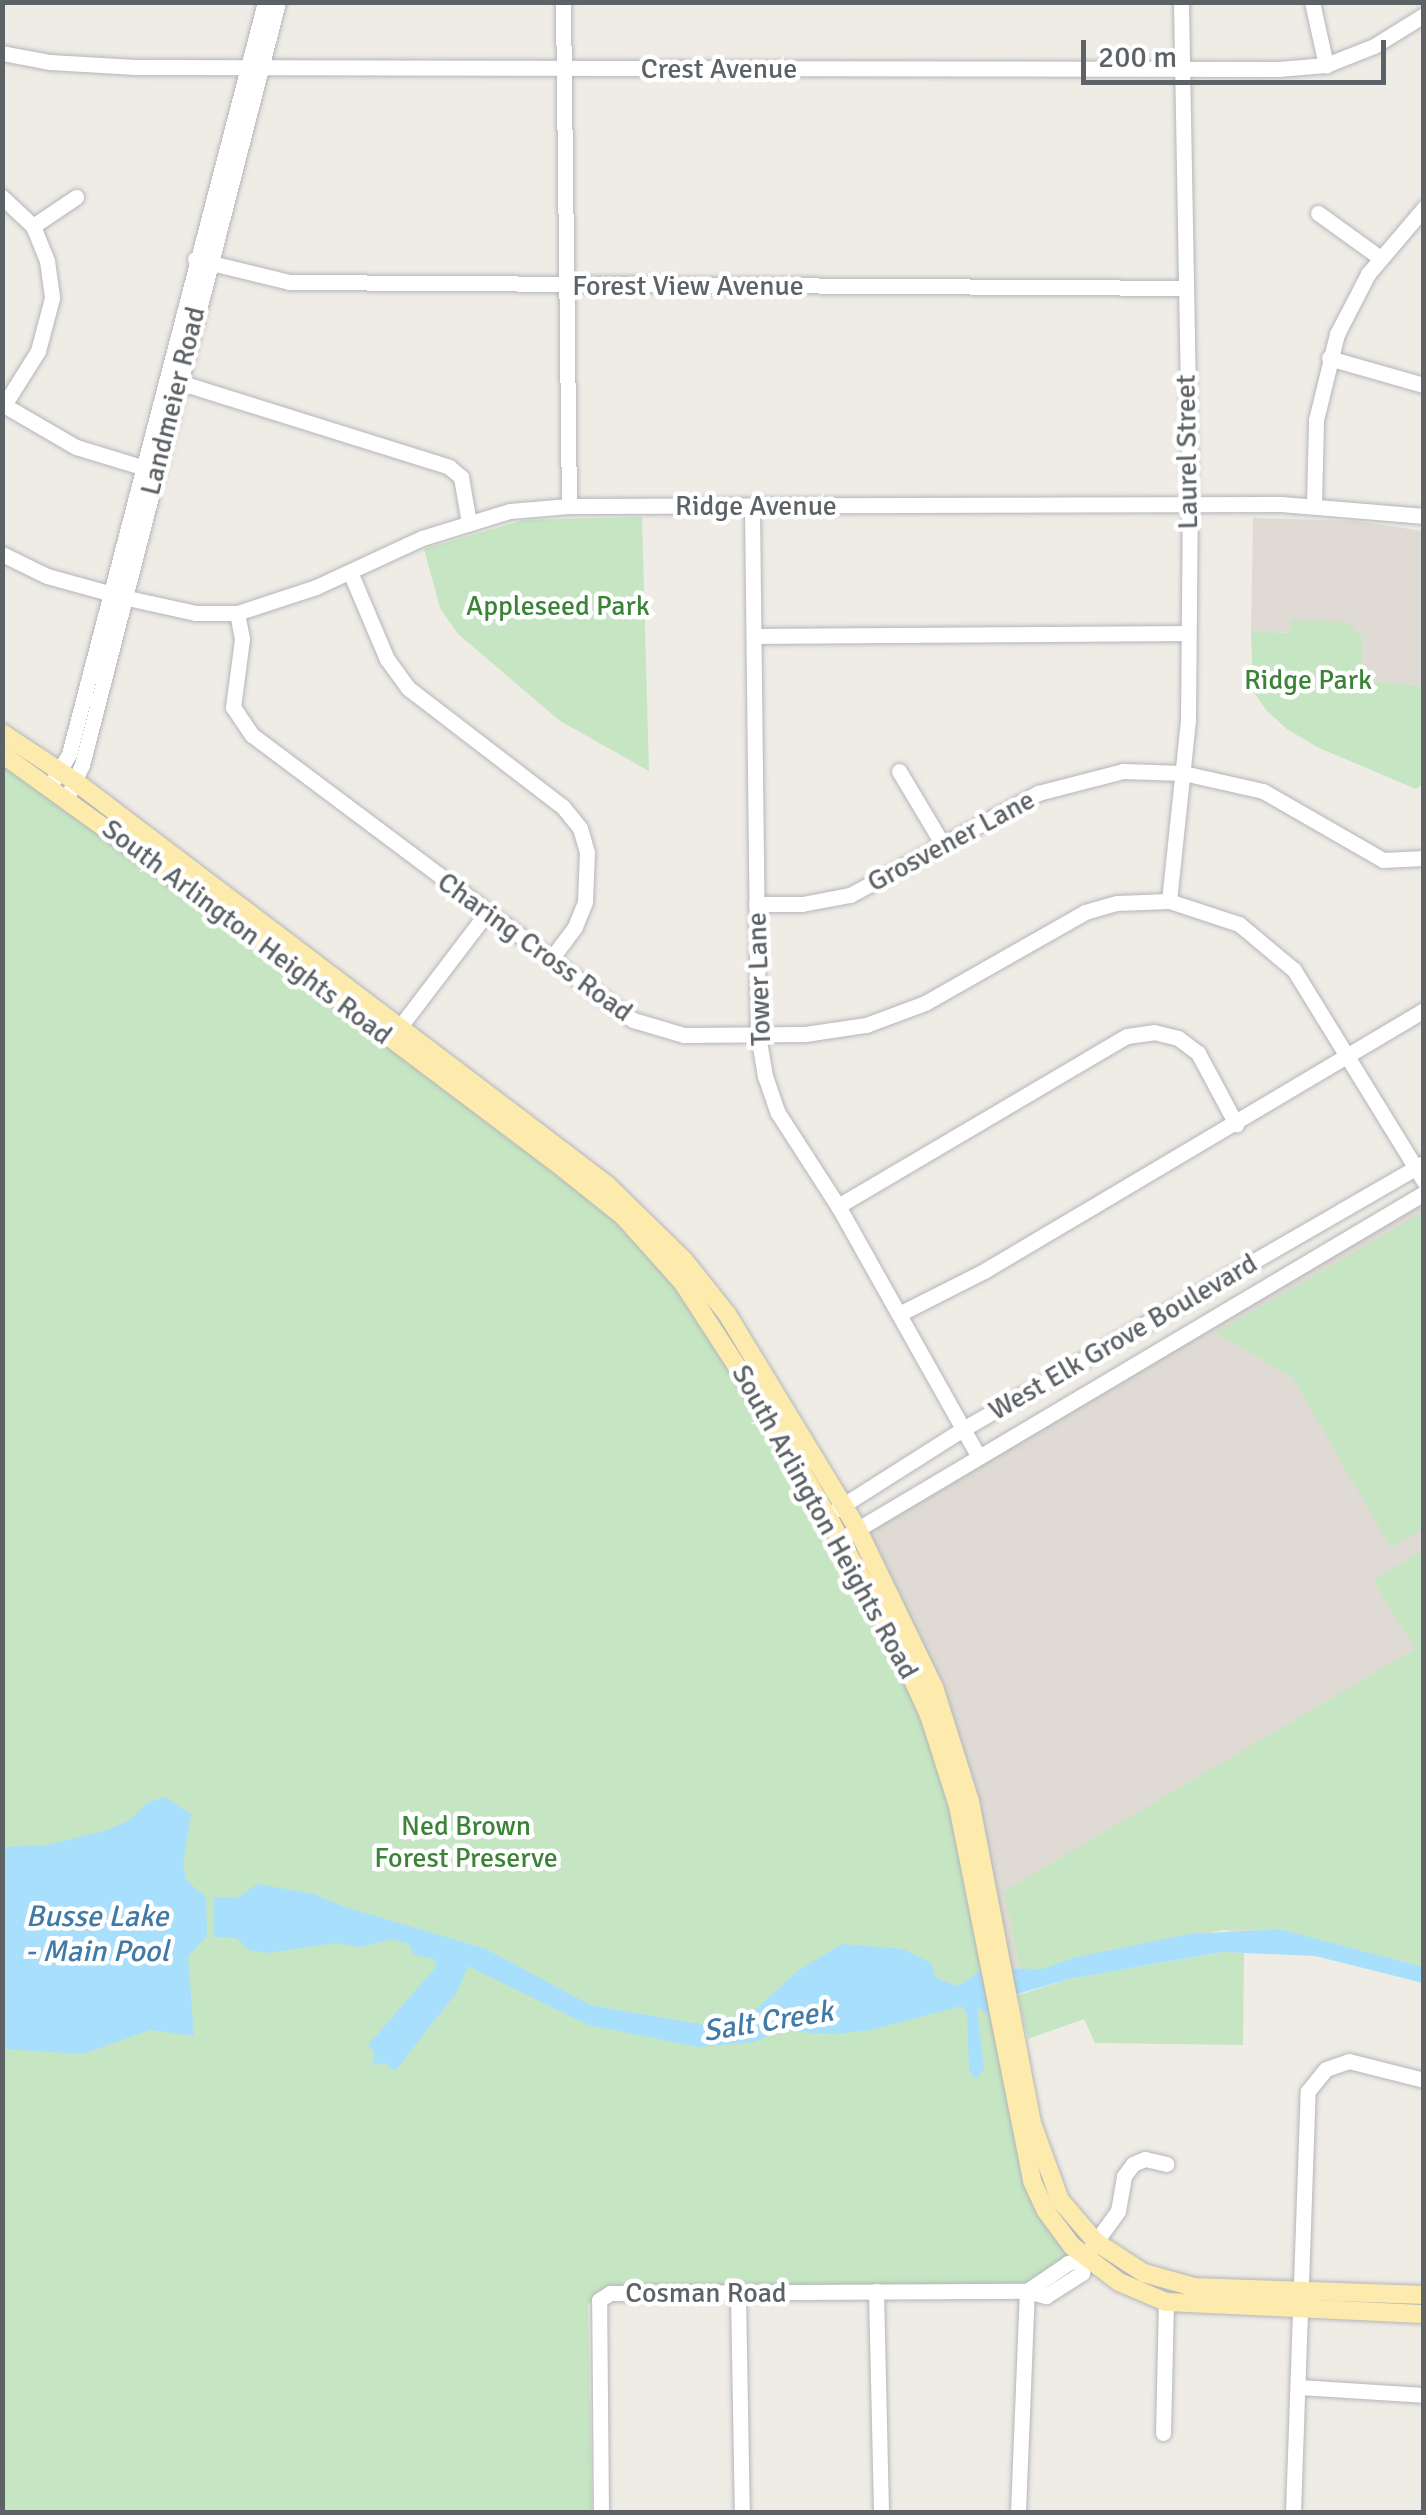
<!DOCTYPE html>
<style>
body{margin:0}
#map{position:relative;width:1426px;height:2515px;overflow:hidden;background:#efece6;font-family:Signika,sans-serif}
div>[style]{position:absolute}
.education>*{inset:0;background:#dfdbd4}
.green>*{inset:0;background:#c6e6c3}
.water>*{inset:0;background:#a8dffd}
.roads{filter:drop-shadow(0 0 2px #b3b6ba) drop-shadow(0 0 2px #b3b6ba)}
.minor>*{height:15px;margin:-7.5px;padding:0 7.5px;transform-origin:7.5px;border-radius:7.5px;background:#fff}
.major>*{height:18px;margin:-9px;padding:0 9px;transform-origin:9px;border-radius:9px;background:#fdeaad}
span{translate:-50% -50%;white-space:nowrap;text-align:center;line-height:1.15;-webkit-text-stroke:9px #fff;paint-order:stroke}
.street-label{font-size:28px;color:#5d6266}
.park-label{font-size:28px;color:#3a8337}
.water-label{font-size:30px;color:#417aa7;font-style:italic}
.frame{position:absolute;inset:0;border:5px solid #5d6266;pointer-events:none}
.scale{position:absolute;left:1081px;top:40px;width:305px;height:45px;box-sizing:border-box;border:5px solid #5d6266;border-top:0;padding-left:12px;font-size:30px;line-height:35px;white-space:nowrap;color:#5d6266;-webkit-text-stroke:8px #fff;paint-order:stroke}
</style>
<div id="map">
<div class="education">
<div style="clip-path:polygon(1253px 518px,1355px 521px,1423px 531px,1423px 686px,1359px 680px,1363px 638px,1291px 621px,1290px 633px,1251px 631px)"></div>
<div style="clip-path:polygon(1423px 1203px,1423px 1967px,1369px 1950px,1223px 1930px,1031px 1970px,1009px 1967px,934px 1668px,872px 1547px,871px 1531px)"></div>
</div>
<div class="green">
<div style="clip-path:polygon(642px 517px,649px 771px,560px 721px,458px 634px,440px 608px,424px 549px,524px 520px)"></div>
<div style="clip-path:polygon(1291px 620px,1347px 622px,1363px 638px,1360px 680px,1423px 686px,1423px 784px,1416px 789px,1319px 748px,1288px 730px,1267px 711px,1253px 691px,1251px 631px,1290px 633px)"></div>
<div style="clip-path:polygon(2px 754px,623px 1216px,768px 1413px,934px 1730px,992px 2016px,1032px 2181px,1084px 2258px,1027px 2291px,600px 2292px,588px 2305px,592px 2512px,3px 2512px)"></div>
<div style="clip-path:polygon(1423px 1212px,1423px 1528px,1391px 1548px,1293px 1378px,1216px 1333px)"></div>
<div style="clip-path:polygon(1423px 1550px,1423px 1967px,1273px 1929px,1223px 1930px,1072px 1958px,1044px 1969px,1020px 1969px,1004px 1891px,1415px 1649px,1373px 1580px)"></div>
<div style="clip-path:polygon(1223px 1952px,1244px 1953px,1243px 2045px,1095px 2043px,1084px 2019px,1028px 2039px,1018px 1995px,1073px 1978px)"></div>
</div>
<div class="water">
<div style="clip-path:polygon(165px 1797px,191px 1814px,183px 1863px,186px 1880px,206px 1897px,207px 1936px,188px 1956px,194px 2036px,150px 2030px,83px 2054px,3px 2049px,3px 1847px,47px 1845px,107px 1830px,128px 1821px,148px 1802px)"></div>
<div style="clip-path:polygon(257px 1884px,314px 1894px,342px 1906px,486px 1949px,590px 2005px,705px 2025px,742px 2022px,799px 1970px,842px 1944px,903px 1949px,931px 1963px,936px 1978px,958px 1986px,985px 1968px,1043px 1969px,1072px 1958px,1189px 1934px,1279px 1929px,1423px 1967px,1423px 1983px,1315px 1956px,1223px 1952px,1073px 1978px,1006px 1997px,992px 2017px,977px 2007px,984px 2070px,976px 2079px,969px 2071px,967px 2014px,961px 2006px,871px 2030px,836px 2034px,778px 2031px,755px 2042px,698px 2047px,588px 2025px,468px 1966px,457px 1992px,395px 2071px,384px 2062px,378px 2066px,372px 2060px,375px 2054px,368px 2045px,435px 1968px,436px 1960px,413px 1954px,409px 1944px,392px 1939px,360px 1947px,336px 1943px,268px 1953px,249px 1950px,236px 1938px,214px 1937px,214px 1897px,237px 1898px)"></div>
</div>
<div class="roads">
<div class="minor">
<div style="left:563px;top:2px;width:504px;rotate:89.32deg"></div>
<div style="left:1312px;top:2px;width:65px;rotate:77.5deg"></div>
<div style="left:2px;top:53px;width:49px;rotate:10.6deg"></div>
<div style="left:50px;top:62px;width:85px;rotate:3.4deg"></div>
<div style="left:135px;top:67px;width:1143px;rotate:0.1deg"></div>
<div style="left:1278px;top:69px;width:48px;rotate:-4.8deg"></div>
<div style="left:1326px;top:65px;width:52px;rotate:-21.6deg"></div>
<div style="left:1374px;top:46px;width:59px;rotate:-31.8deg"></div>
<div style="left:2px;top:197px;width:42px;rotate:43.1deg"></div>
<div style="left:33px;top:226px;width:38px;rotate:68deg"></div>
<div style="left:47px;top:261px;width:37px;rotate:82deg"></div>
<div style="left:52px;top:298px;width:55px;rotate:104.8deg"></div>
<div style="left:38px;top:351px;width:64px;rotate:122.2deg"></div>
<div style="left:1318px;top:213px;width:75px;rotate:35.8deg"></div>
<div style="left:33px;top:226px;width:52px;rotate:-34deg"></div>
<div style="left:195px;top:259px;width:97px;rotate:13.7deg"></div>
<div style="left:289px;top:282px;width:894px;rotate:0.38deg"></div>
<div style="left:1329px;top:358px;width:99px;rotate:15.9deg"></div>
<div style="left:169px;top:379px;width:294px;rotate:17.4deg"></div>
<div style="left:449px;top:467px;width:16px;rotate:40deg"></div>
<div style="left:461px;top:477px;width:47px;rotate:80.1deg"></div>
<div style="left:2px;top:404px;width:86px;rotate:30.2deg"></div>
<div style="left:76px;top:447px;width:75px;rotate:17deg"></div>
<div style="left:1314px;top:504px;width:84px;rotate:-88.6deg"></div>
<div style="left:1316px;top:420px;width:89px;rotate:-76.3deg"></div>
<div style="left:1337px;top:334px;width:68px;rotate:-62.7deg"></div>
<div style="left:1368px;top:274px;width:87px;rotate:-49.7deg"></div>
<div style="left:752px;top:507px;width:528px;rotate:89.35deg"></div>
<div style="left:758px;top:1035px;width:42px;rotate:80.3deg"></div>
<div style="left:765px;top:1076px;width:39px;rotate:71deg"></div>
<div style="left:778px;top:1113px;width:111px;rotate:57.2deg"></div>
<div style="left:838px;top:1206px;width:286px;rotate:60.7deg"></div>
<div style="left:2px;top:554px;width:50px;rotate:26.1deg"></div>
<div style="left:47px;top:576px;width:79px;rotate:15.4deg"></div>
<div style="left:123px;top:597px;width:75px;rotate:12.4deg"></div>
<div style="left:196px;top:613px;width:41px"></div>
<div style="left:237px;top:613px;width:83px;rotate:-18.2deg"></div>
<div style="left:316px;top:587px;width:117px;rotate:-24.8deg"></div>
<div style="left:422px;top:538px;width:92px;rotate:-17.1deg"></div>
<div style="left:510px;top:511px;width:59px;rotate:-4.8deg"></div>
<div style="left:569px;top:506px;width:712px;rotate:-0.16deg"></div>
<div style="left:1281px;top:504px;width:144px;rotate:4.8deg"></div>
<div style="left:350px;top:572px;width:95px;rotate:67deg"></div>
<div style="left:387px;top:659px;width:36px;rotate:54deg"></div>
<div style="left:408px;top:688px;width:195px;rotate:37.5deg"></div>
<div style="left:563px;top:807px;width:27px;rotate:51deg"></div>
<div style="left:580px;top:828px;width:25px;rotate:74deg"></div>
<div style="left:587px;top:852px;width:50px;rotate:92.3deg"></div>
<div style="left:585px;top:902px;width:27px;rotate:112deg"></div>
<div style="left:575px;top:927px;width:40px;rotate:127deg"></div>
<div style="left:237px;top:613px;width:26px;rotate:79deg"></div>
<div style="left:242px;top:639px;width:69px;rotate:97.5deg"></div>
<div style="left:233px;top:707px;width:34px;rotate:56deg"></div>
<div style="left:252px;top:735px;width:476px;rotate:36.8deg"></div>
<div style="left:633px;top:1020px;width:53px;rotate:16.4deg"></div>
<div style="left:684px;top:1035px;width:121px;rotate:-0.5deg"></div>
<div style="left:805px;top:1034px;width:62px;rotate:-8.4deg"></div>
<div style="left:866px;top:1025px;width:63px;rotate:-20.4deg"></div>
<div style="left:925px;top:1003px;width:184px;rotate:-29.6deg"></div>
<div style="left:1085px;top:912px;width:33px;rotate:-16deg"></div>
<div style="left:1117px;top:903px;width:52px;rotate:-2.2deg"></div>
<div style="left:1169px;top:901px;width:74px;rotate:18.2deg"></div>
<div style="left:1239px;top:924px;width:72px;rotate:39.9deg"></div>
<div style="left:1294px;top:970px;width:248px;rotate:58.4deg"></div>
<div style="left:755px;top:636px;width:433px;rotate:-0.4deg"></div>
<div style="left:899px;top:771px;width:84px;rotate:59.2deg"></div>
<div style="left:50px;top:786px;width:37px;rotate:-59deg"></div>
<div style="left:69px;top:754px;width:777px;rotate:-75.39deg"></div>
<div style="left:67px;top:798px;width:36px;rotate:-66deg"></div>
<div style="left:82px;top:765px;width:788px;rotate:-75.59deg"></div>
<div style="left:1169px;top:901px;width:182px;rotate:-84deg"></div>
<div style="left:1188px;top:720px;width:216px;rotate:-89.5deg"></div>
<div style="left:1190px;top:504px;width:502px;rotate:-91.03deg"></div>
<div style="left:756px;top:904px;width:46px"></div>
<div style="left:802px;top:904px;width:49px;rotate:-10.6deg"></div>
<div style="left:850px;top:895px;width:214px;rotate:-28.5deg"></div>
<div style="left:1038px;top:793px;width:88px;rotate:-14.5deg"></div>
<div style="left:1123px;top:771px;width:60px;rotate:1.9deg"></div>
<div style="left:1183px;top:773px;width:82px;rotate:12.7deg"></div>
<div style="left:1263px;top:791px;width:138px;rotate:29.9deg"></div>
<div style="left:1383px;top:860px;width:41px;rotate:-2.8deg"></div>
<div style="left:399px;top:1028px;width:143px;rotate:-52.7deg"></div>
<div style="left:838px;top:1206px;width:335px;rotate:-30.5deg"></div>
<div style="left:1127px;top:1036px;width:27px;rotate:-8deg"></div>
<div style="left:1154px;top:1032px;width:25px;rotate:14deg"></div>
<div style="left:1178px;top:1038px;width:25px;rotate:37deg"></div>
<div style="left:1198px;top:1053px;width:81px;rotate:61.8deg"></div>
<div style="left:899px;top:1314px;width:95px;rotate:-26.8deg"></div>
<div style="left:984px;top:1271px;width:512px;rotate:-30.68deg"></div>
<div style="left:837px;top:1509px;width:149px;rotate:-32.4deg"></div>
<div style="left:963px;top:1429px;width:532px;rotate:-29.99deg"></div>
<div style="left:841px;top:1539px;width:678px;rotate:-30.69deg"></div>
<div style="left:876px;top:2291px;width:221px;rotate:88.7deg"></div>
<div style="left:1027px;top:2291px;width:50px;rotate:-34.3deg"></div>
<div style="left:1068px;top:2263px;width:17px;rotate:-17deg"></div>
<div style="left:738px;top:2293px;width:219px;rotate:89deg"></div>
<div style="left:1298px;top:2387px;width:126px;rotate:3.6deg"></div>
<div style="left:1163px;top:2433px;width:131px;rotate:-88.7deg"></div>
<div style="left:601px;top:2512px;width:212px;rotate:-90.5deg"></div>
<div style="left:599px;top:2300px;width:13px;rotate:-32deg"></div>
<div style="left:610px;top:2293px;width:417px;rotate:-0.3deg"></div>
<div style="left:1027px;top:2291px;width:20px;rotate:15deg"></div>
<div style="left:1046px;top:2296px;width:43px;rotate:-32.6deg"></div>
<div style="left:1082px;top:2273px;width:15px;rotate:-82deg"></div>
<div style="left:1084px;top:2258px;width:58px;rotate:-54.1deg"></div>
<div style="left:1118px;top:2211px;width:36px;rotate:-80deg"></div>
<div style="left:1124px;top:2176px;width:15px;rotate:-53deg"></div>
<div style="left:1133px;top:2164px;width:13px;rotate:-23deg"></div>
<div style="left:1145px;top:2159px;width:22px;rotate:13deg"></div>
<div style="left:1018px;top:2512px;width:221px;rotate:-87.7deg"></div>
<div style="left:1293px;top:2512px;width:421px;rotate:-88deg"></div>
<div style="left:1308px;top:2091px;width:28px;rotate:-51deg"></div>
<div style="left:1326px;top:2069px;width:24px;rotate:-19deg"></div>
<div style="left:1349px;top:2061px;width:77px;rotate:14.2deg"></div>
</div>
<div class="major">
<div style="left:2px;top:733px;width:89px;rotate:33.5deg"></div>
<div style="left:76px;top:782px;width:665px;rotate:37.18deg"></div>
<div style="left:606px;top:1184px;width:109px;rotate:44.3deg"></div>
<div style="left:684px;top:1260px;width:69px;rotate:51.5deg"></div>
<div style="left:727px;top:1314px;width:250px;rotate:58.7deg"></div>
<div style="left:857px;top:1528px;width:177px;rotate:64.2deg"></div>
<div style="left:934px;top:1687px;width:120px;rotate:72.5deg"></div>
<div style="left:970px;top:1801px;width:328px;rotate:79.1deg"></div>
<div style="left:1032px;top:2123px;width:82px;rotate:70deg"></div>
<div style="left:1060px;top:2200px;width:55px;rotate:49.4deg"></div>
<div style="left:1096px;top:2242px;width:57px;rotate:32.9deg"></div>
<div style="left:1144px;top:2273px;width:52px;rotate:15.6deg"></div>
<div style="left:1194px;top:2287px;width:230px;rotate:2deg"></div>
<div style="left:2px;top:754px;width:337px;rotate:35.8deg"></div>
<div style="left:275px;top:951px;width:349px;rotate:37deg"></div>
<div style="left:554px;top:1161px;width:88px;rotate:38.6deg"></div>
<div style="left:623px;top:1216px;width:90px;rotate:48.2deg"></div>
<div style="left:683px;top:1283px;width:162px;rotate:57.1deg"></div>
<div style="left:771px;top:1419px;width:121px;rotate:59.8deg"></div>
<div style="left:832px;top:1524px;width:131px;rotate:61.7deg"></div>
<div style="left:894px;top:1639px;width:84px;rotate:65.3deg"></div>
<div style="left:929px;top:1715px;width:96px;rotate:72.3deg"></div>
<div style="left:958px;top:1806px;width:382px;rotate:78.8deg"></div>
<div style="left:1032px;top:2181px;width:33px;rotate:65deg"></div>
<div style="left:1046px;top:2211px;width:44px;rotate:53.4deg"></div>
<div style="left:1072px;top:2246px;width:59px;rotate:37.5deg"></div>
<div style="left:1119px;top:2282px;width:51px;rotate:23.1deg"></div>
<div style="left:1166px;top:2302px;width:258px;rotate:2.7deg"></div>
</div>
</div>
<div class="street-label">
<span style="left:719px;top:69px">Crest Avenue</span>
<span style="left:688px;top:286px">Forest View Avenue</span>
<span style="left:173px;top:401px;rotate:-76deg">Landmeier Road</span>
<span style="left:1187px;top:452px;rotate:-91deg">Laurel Street</span>
<span style="left:756px;top:506px">Ridge Avenue</span>
<span style="left:951px;top:841px;rotate:-28deg">Grosvener Lane</span>
<span style="left:247px;top:932px;rotate:37deg">South Arlington Heights Road</span>
<span style="left:535px;top:947px;rotate:36deg">Charing Cross Road</span>
<span style="left:759px;top:979px;rotate:-92deg">Tower Lane</span>
<span style="left:1123px;top:1337px;rotate:-30deg">West Elk Grove Boulevard</span>
<span style="left:825px;top:1522px;rotate:61deg">South Arlington Heights Road</span>
<span style="left:706px;top:2293px">Cosman Road</span>
</div>
<div class="park-label">
<span style="left:558px;top:606px">Appleseed Park</span>
<span style="left:1308px;top:680px">Ridge Park</span>
<span style="left:466px;top:1842px">Ned Brown<br>Forest Preserve</span>
</div>
<div class="water-label">
<span style="left:97px;top:1934px">Busse Lake<br>- Main Pool</span>
<span style="left:768px;top:2022px;rotate:-9deg">Salt Creek</span>
</div>
<div class="frame"></div>
<div class="scale">200 m</div>
</div>
